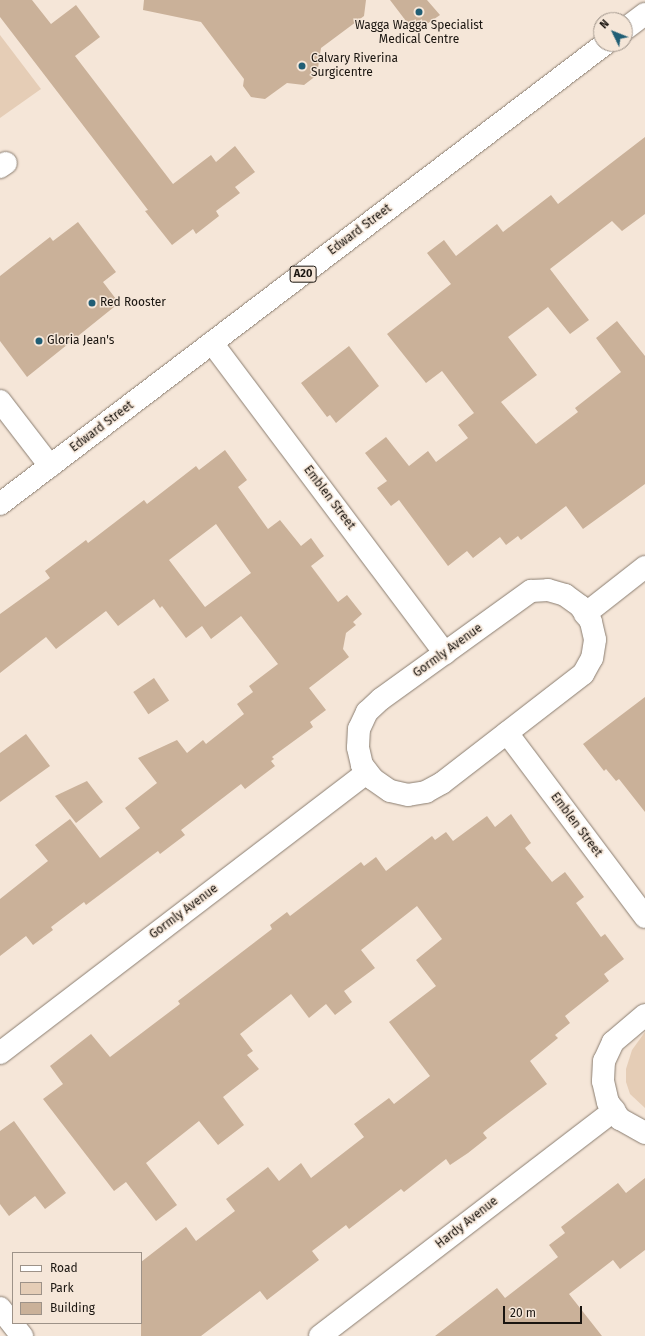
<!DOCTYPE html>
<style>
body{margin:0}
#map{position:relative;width:645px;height:1336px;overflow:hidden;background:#f5e6d8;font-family:"Fira Sans",sans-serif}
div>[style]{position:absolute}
.green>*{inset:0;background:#e5cdb6}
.building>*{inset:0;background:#cab199;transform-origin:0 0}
.roads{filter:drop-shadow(0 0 1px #8a7d70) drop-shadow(0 0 1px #8a7d70)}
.minor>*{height:22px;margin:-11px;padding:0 11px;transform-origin:11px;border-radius:11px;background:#fff}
.highway>*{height:22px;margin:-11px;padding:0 11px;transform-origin:11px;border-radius:11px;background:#fff}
.dots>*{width:11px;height:11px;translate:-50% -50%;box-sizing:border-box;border:2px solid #f5e6d8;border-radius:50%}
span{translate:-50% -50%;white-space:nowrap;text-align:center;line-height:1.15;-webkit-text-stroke:3px #f5e6d8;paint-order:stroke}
.shield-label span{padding:1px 3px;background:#f5e6d8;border:1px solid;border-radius:3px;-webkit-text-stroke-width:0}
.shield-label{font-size:11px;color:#1a1510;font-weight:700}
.poi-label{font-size:12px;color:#1a1510}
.left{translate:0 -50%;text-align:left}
.street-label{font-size:12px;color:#1a1510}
.legend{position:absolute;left:12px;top:1252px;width:130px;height:72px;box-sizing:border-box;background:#f5e6d8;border:1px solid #9d9288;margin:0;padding:5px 7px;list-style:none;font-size:12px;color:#1a1510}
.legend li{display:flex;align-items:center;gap:8px;height:20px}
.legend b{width:20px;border:1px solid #9d9288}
.north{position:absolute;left:593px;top:12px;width:40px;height:40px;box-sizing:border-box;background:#f5e6d8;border:1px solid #9d9288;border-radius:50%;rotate:313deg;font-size:11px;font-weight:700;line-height:16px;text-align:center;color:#1a1510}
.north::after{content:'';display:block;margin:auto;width:14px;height:18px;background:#205e75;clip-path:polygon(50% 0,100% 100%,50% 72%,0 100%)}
.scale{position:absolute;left:503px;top:1306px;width:79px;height:18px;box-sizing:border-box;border:2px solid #1a1510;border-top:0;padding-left:5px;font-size:12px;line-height:14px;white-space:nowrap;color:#1a1510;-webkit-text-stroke:3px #f5e6d8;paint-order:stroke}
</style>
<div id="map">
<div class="green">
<div style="clip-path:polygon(0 35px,41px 89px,0 118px)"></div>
<div style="clip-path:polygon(645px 1032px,645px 1108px,630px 1094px,626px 1082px,626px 1069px,632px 1050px)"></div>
</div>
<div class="building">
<div style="clip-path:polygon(0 0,32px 0,51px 24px,76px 5px,100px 37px,75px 56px,173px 184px,211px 155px,216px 162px,235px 146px,255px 172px,235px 187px,240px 193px,216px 211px,219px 216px,196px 234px,193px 229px,172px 245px,145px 211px,148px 210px,0 17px)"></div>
<div style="clip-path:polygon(144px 0,366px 0,364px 16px,321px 48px,317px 75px,304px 85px,287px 83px,265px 99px,251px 97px,243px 86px,244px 79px,201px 22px,143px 10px)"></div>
<div style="clip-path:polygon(390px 0,427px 0,440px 15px,421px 28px,418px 24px,412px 29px)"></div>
<div style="clip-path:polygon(645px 137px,645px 214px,622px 231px,612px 221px,550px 269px,589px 320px,570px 334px,548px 307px,508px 337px,537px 375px,501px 402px,536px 444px,578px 412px,575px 408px,621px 372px,596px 338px,617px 321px,645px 356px,645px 484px,583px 529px,566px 506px,521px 540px,518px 536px,506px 545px,500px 537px,473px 558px,467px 551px,448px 566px,399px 500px,391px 506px,377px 488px,387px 481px,365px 453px,386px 437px,409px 466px,428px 451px,436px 462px,468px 438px,458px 425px,474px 413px,442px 371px,426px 383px,387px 334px,451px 284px,427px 253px,444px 240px,456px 256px,497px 224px,503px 232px,551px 195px,558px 204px)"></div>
<div style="clip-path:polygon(78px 222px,116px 272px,103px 282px,119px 303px,27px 377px,0 341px,0 276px,50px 237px,53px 241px)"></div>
<div style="clip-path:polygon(349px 346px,379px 386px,336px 423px,330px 415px,327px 417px,301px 383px)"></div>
<div style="clip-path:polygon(evenodd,225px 450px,247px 480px,238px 487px,268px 529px,280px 520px,301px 546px,311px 538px,324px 556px,311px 566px,338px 602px,347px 595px,362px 614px,353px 622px,356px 625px,346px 633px,343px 649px,349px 657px,309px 688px,326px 710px,310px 722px,313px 727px,272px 757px,274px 759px,271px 761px,275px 766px,245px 789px,241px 784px,181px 830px,185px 835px,160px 854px,158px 851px,86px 905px,84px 902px,51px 927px,53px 930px,33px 945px,26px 936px,0 956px,0 899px,48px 861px,35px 845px,70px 819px,100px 858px,140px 828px,125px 808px,157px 783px,138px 758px,177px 740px,187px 753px,203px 740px,206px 744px,244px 714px,237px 704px,253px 692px,249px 686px,278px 664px,241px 616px,211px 639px,202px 626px,186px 638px,162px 606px,160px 608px,154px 599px,118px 626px,106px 611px,56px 649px,46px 637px,0 673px,0 614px,50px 578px,45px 571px,86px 540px,88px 543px,144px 500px,147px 504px,196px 466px,199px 470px,225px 450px,216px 524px,251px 573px,205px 607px,169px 560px,216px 524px)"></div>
<div style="left:154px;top:678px;width:27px;height:25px;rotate:56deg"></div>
<div style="clip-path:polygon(645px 697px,645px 812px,619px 779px,616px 781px,606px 769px,604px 771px,583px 744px)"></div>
<div style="clip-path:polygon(26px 734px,50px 766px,0 802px,0 753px)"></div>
<div style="clip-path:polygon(87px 781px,103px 802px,76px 823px,55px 796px)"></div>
<div style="clip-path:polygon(511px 814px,531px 843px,525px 848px,552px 882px,565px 872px,584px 897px,576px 903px,601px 937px,605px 934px,624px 959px,604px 974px,609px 981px,565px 1016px,570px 1023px,555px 1035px,558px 1038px,530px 1061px,547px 1084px,485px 1131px,483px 1133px,487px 1138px,468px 1153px,450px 1165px,446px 1159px,404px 1192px,401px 1189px,349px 1229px,346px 1225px,312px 1251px,319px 1260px,267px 1300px,260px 1291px,201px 1336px,141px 1336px,141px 1262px,186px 1227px,196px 1241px,235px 1211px,226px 1199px,268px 1167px,279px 1181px,301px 1163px,311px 1178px,364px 1137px,354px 1124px,389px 1098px,394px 1104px,430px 1076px,389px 1022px,436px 986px,416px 960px,442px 939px,417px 906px,361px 950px,375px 968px,344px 991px,352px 1002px,335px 1015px,326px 1004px,309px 1018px,291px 994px,240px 1034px,253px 1051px,247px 1055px,259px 1069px,223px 1097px,244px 1125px,218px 1145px,199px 1121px,146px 1163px,177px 1205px,156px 1221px,126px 1182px,114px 1191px,43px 1099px,63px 1084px,50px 1066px,91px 1034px,110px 1057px,180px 1004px,178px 1001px,272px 929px,270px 925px,287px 912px,290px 916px,361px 862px,364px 866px,376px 857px,386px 871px,432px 836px,435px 840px,446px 832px,453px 841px,487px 816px,495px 827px)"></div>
<div style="clip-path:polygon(14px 1121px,66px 1193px,45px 1209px,35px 1196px,9px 1216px,0 1204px,0 1131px)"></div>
<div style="clip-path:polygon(645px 1178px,645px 1250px,620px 1269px,613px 1260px,569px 1294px,602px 1336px,435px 1336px,497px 1288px,505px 1298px,558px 1257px,549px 1245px,565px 1233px,561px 1227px,618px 1183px,626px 1193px)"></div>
</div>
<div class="roads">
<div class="minor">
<div style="left:0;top:167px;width:7px;rotate:-34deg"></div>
<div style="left:212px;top:343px;width:388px;rotate:53.1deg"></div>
<div style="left:0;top:401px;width:82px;rotate:52.4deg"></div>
<div style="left:548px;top:590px;width:18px;rotate:16deg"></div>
<div style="left:565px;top:595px;width:19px;rotate:36deg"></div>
<div style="left:580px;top:606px;width:19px;rotate:55deg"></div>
<div style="left:591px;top:622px;width:18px;rotate:77deg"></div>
<div style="left:595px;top:640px;width:18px;rotate:99deg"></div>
<div style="left:592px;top:658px;width:18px;rotate:119deg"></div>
<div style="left:583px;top:674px;width:178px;rotate:142.3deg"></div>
<div style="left:442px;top:783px;width:18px;rotate:151deg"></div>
<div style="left:426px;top:792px;width:18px;rotate:171deg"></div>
<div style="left:408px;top:795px;width:18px;rotate:-167deg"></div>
<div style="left:390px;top:791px;width:21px;rotate:-145deg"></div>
<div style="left:373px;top:779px;width:18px;rotate:-128deg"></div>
<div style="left:362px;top:765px;width:18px;rotate:-103deg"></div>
<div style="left:358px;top:747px;width:18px;rotate:-87deg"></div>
<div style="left:359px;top:729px;width:19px;rotate:-65deg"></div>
<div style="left:367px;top:712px;width:19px;rotate:-43deg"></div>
<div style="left:381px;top:699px;width:185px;rotate:-35.8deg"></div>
<div style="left:531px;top:591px;width:17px;rotate:-3deg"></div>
<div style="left:585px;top:614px;width:76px;rotate:-38.1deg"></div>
<div style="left:507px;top:733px;width:230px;rotate:53.1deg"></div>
<div style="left:645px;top:1015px;width:42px;rotate:139.8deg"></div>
<div style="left:613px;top:1042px;width:21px;rotate:115deg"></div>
<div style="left:604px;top:1061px;width:20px;rotate:93deg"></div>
<div style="left:603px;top:1081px;width:22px;rotate:77deg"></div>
<div style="left:608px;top:1102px;width:21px;rotate:55deg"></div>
<div style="left:620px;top:1119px;width:29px;rotate:29deg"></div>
<div style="left:0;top:1053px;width:462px;rotate:-37.4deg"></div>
<div style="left:0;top:1308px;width:36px;rotate:52deg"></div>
<div style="left:320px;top:1336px;width:371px;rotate:-37.5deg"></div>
</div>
<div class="highway">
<div style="left:625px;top:29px;width:25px;rotate:-37deg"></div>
<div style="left:0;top:504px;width:760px;rotate:-37.25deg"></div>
</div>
</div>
<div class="dots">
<div style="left:419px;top:12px;background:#205e75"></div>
<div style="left:302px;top:66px;background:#205e75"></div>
<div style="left:92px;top:303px;background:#205e75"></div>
<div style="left:39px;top:341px;background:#205e75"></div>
</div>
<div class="shield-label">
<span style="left:303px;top:274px">A20</span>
</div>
<div class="poi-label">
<span style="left:419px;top:33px">Wagga Wagga Specialist<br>Medical Centre</span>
<span class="left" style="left:311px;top:66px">Calvary Riverina<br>Surgicentre</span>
<span class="left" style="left:100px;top:303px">Red Rooster</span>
<span class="left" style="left:47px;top:341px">Gloria Jean's</span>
</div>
<div class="street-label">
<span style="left:360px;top:230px;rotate:-37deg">Edward Street</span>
<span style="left:102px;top:427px;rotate:-37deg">Edward Street</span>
<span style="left:329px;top:498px;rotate:53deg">Emblen Street</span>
<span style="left:448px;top:651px;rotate:-36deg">Gormly Avenue</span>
<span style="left:576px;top:825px;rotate:53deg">Emblen Street</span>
<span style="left:184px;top:912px;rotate:-37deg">Gormly Avenue</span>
<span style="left:467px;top:1223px;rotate:-38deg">Hardy Avenue</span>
</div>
<ul class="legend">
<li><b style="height:5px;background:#fff"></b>Road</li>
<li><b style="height:11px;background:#e5cdb6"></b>Park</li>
<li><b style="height:11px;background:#cab199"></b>Building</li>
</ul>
<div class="north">N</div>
<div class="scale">20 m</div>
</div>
